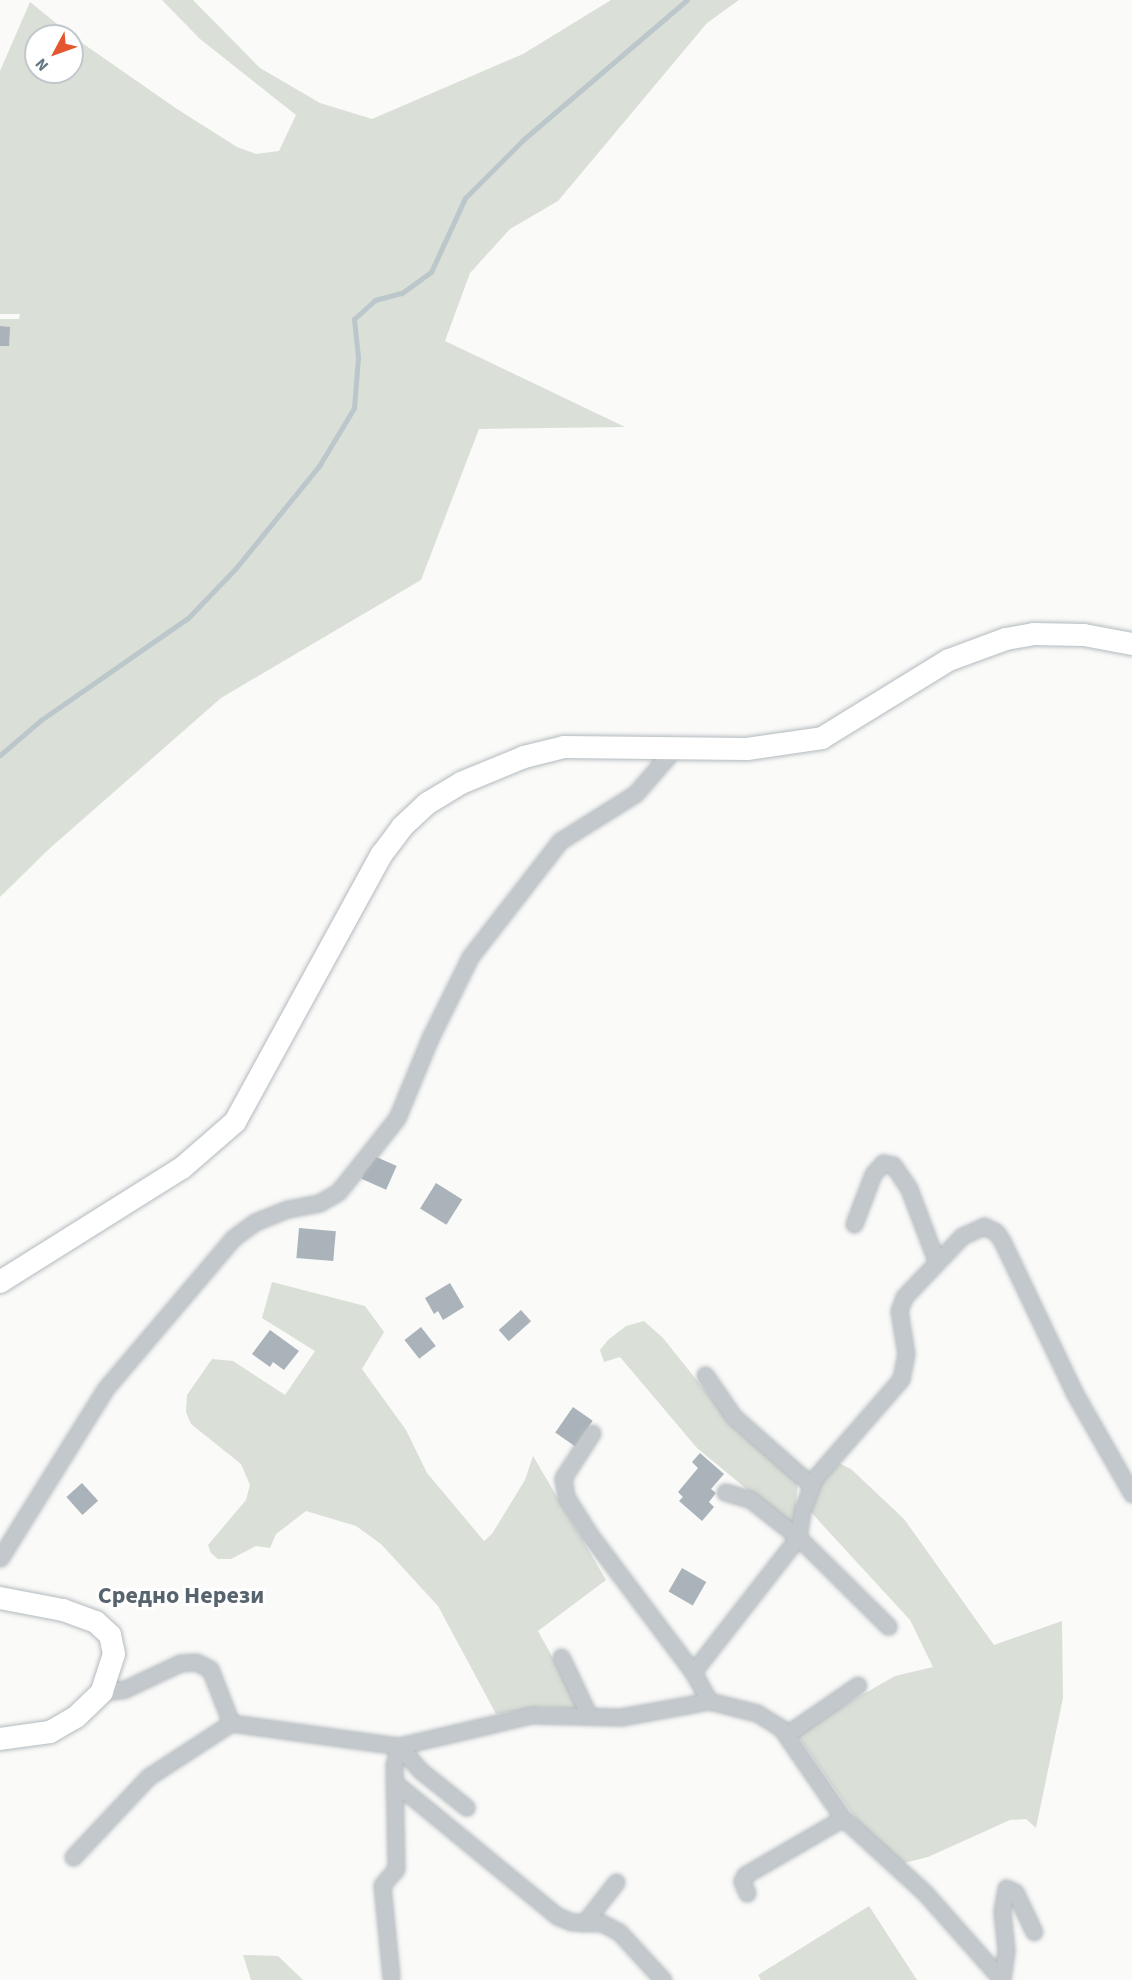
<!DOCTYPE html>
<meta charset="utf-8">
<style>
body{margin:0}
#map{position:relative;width:1132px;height:1980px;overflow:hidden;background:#fafaf8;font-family:"Source Sans 3",sans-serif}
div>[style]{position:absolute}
.green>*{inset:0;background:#dadfd7}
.stream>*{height:5px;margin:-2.5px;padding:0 2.5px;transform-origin:2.5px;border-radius:2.5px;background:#bbc7cb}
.building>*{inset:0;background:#aab3b9;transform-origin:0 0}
.roads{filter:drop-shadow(0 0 2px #b3babf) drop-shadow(0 0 2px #b3babf)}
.street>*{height:15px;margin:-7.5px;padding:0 7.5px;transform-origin:7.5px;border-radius:7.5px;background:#c3c8cc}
.secondary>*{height:22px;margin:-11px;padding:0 11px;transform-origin:11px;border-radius:11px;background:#fff}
span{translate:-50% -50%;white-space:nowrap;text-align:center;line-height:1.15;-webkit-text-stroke:6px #fff;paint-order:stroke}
.district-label{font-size:24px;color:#57646e;font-weight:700}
.north{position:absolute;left:24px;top:24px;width:60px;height:60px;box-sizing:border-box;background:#fff;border:2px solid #c1c8cd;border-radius:50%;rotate:229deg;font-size:16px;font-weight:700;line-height:24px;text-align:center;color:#657683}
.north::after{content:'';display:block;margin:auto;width:21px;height:27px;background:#e4572e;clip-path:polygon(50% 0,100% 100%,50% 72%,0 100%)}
</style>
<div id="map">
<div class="green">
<div style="clip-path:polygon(162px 0,193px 0,260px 68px,320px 103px,372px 119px,523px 54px,611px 0,739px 0,707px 23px,558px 201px,510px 229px,470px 273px,445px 341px,625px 427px,479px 429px,421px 580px,221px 698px,49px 849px,0 897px,0 319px,19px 319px,20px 314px,0 314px,0 71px,30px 2px,72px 36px,36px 36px,36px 72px,72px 72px,72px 36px,177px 109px,237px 147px,256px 154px,279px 151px,296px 115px,200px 39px)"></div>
<div style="clip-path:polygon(272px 1282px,365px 1306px,384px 1332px,362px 1369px,406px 1430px,427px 1473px,484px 1541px,492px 1534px,525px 1480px,533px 1456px,606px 1580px,538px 1631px,581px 1709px,541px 1707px,496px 1714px,438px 1606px,381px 1544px,356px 1526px,306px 1511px,276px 1534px,270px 1548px,256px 1546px,231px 1559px,218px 1559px,211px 1553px,208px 1545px,246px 1500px,250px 1485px,241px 1464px,191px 1424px,186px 1412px,187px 1395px,212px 1359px,233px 1361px,285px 1395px,315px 1351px,262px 1318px)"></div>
<div style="clip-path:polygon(644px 1321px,663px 1338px,715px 1403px,798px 1481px,794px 1528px,697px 1448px,620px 1357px,604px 1362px,600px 1350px,608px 1340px,626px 1326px)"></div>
<div style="clip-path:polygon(835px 1461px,851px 1469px,904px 1519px,994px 1645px,1062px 1621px,1063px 1698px,1036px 1828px,1026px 1819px,1010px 1820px,928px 1857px,900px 1864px,863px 1829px,796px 1733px,895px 1676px,933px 1667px,910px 1620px,807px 1508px)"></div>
<div style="clip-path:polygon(869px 1906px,917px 1980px,761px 1980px,758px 1975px)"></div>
<div style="clip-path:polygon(243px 1955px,278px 1956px,303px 1980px,251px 1980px)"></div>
</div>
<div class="stream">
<div style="left:0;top:755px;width:54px;rotate:-40.5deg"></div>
<div style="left:41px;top:720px;width:179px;rotate:-34.8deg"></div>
<div style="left:188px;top:618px;width:69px;rotate:-46.2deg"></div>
<div style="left:236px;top:568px;width:132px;rotate:-50.9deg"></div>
<div style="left:319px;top:466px;width:68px;rotate:-58.9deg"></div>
<div style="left:354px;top:408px;width:51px;rotate:-85.5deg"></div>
<div style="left:358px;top:357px;width:38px;rotate:-96deg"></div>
<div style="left:354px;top:319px;width:28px;rotate:-42deg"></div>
<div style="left:375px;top:300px;width:28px;rotate:-15deg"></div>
<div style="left:402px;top:293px;width:36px;rotate:-36deg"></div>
<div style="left:431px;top:272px;width:81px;rotate:-65.3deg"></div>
<div style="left:465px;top:198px;width:83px;rotate:-45deg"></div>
<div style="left:524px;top:139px;width:214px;rotate:-40.5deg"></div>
</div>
<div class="building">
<div style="clip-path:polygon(0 326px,10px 327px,9px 346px,0 346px)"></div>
<div style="left:372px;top:1155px;width:27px;height:26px;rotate:24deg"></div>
<div style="left:436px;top:1183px;width:31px;height:30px;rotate:32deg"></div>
<div style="left:299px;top:1228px;width:37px;height:30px;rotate:5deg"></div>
<div style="clip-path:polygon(450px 1283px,464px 1307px,443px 1320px,438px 1311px,434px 1314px,425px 1298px)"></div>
<div style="left:521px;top:1310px;width:15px;height:30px;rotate:48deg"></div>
<div style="left:421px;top:1327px;width:24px;height:21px;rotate:52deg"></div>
<div style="clip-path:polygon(270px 1330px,299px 1351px,284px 1370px,273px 1362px,270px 1367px,252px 1354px)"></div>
<div style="left:573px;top:1407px;width:24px;height:31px;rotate:35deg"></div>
<div style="clip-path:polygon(700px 1453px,724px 1474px,711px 1489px,716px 1493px,709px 1502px,714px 1507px,702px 1521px,679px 1501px,683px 1497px,678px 1492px,698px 1468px,692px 1462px)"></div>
<div style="left:82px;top:1483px;width:24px;height:21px;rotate:48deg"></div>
<div style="left:682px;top:1568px;width:28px;height:27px;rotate:30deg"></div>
</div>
<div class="roads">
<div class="street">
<div style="left:854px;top:1224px;width:53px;rotate:-69.2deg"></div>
<div style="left:873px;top:1174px;width:15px;rotate:-48deg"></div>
<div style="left:883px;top:1163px;width:10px;rotate:11deg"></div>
<div style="left:893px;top:1165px;width:29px;rotate:56deg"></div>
<div style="left:909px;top:1189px;width:76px;rotate:69.2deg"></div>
<div style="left:705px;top:1375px;width:51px;rotate:55.4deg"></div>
<div style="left:734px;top:1417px;width:103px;rotate:41.4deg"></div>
<div style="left:592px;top:1433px;width:54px;rotate:122.8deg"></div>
<div style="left:563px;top:1478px;width:19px;rotate:81deg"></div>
<div style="left:566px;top:1497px;width:45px;rotate:57.7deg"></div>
<div style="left:590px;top:1535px;width:171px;rotate:53.1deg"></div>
<div style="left:693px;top:1672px;width:33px;rotate:61deg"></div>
<div style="left:725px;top:1492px;width:26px;rotate:16deg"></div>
<div style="left:750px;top:1499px;width:61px;rotate:38.4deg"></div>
<div style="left:798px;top:1537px;width:26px;rotate:-81deg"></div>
<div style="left:802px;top:1511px;width:34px;rotate:-69deg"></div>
<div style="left:814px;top:1479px;width:133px;rotate:-49deg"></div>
<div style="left:901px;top:1379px;width:25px;rotate:-79deg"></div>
<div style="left:906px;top:1354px;width:44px;rotate:-99.2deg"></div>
<div style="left:899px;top:1311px;width:15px;rotate:-70deg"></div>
<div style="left:904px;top:1297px;width:84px;rotate:-46.4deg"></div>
<div style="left:962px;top:1236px;width:24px;rotate:-24deg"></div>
<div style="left:984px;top:1226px;width:13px;rotate:27deg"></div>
<div style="left:996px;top:1232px;width:11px;rotate:56deg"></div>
<div style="left:1002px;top:1241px;width:170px;rotate:64.5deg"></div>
<div style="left:1075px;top:1394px;width:115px;rotate:60.3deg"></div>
<div style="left:0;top:1558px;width:200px;rotate:-58.1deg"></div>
<div style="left:106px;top:1388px;width:197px;rotate:-49.7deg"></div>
<div style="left:233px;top:1238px;width:27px;rotate:-36deg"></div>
<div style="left:255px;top:1222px;width:35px;rotate:-22deg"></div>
<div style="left:288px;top:1209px;width:32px;rotate:-11deg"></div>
<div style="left:319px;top:1203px;width:22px;rotate:-30deg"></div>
<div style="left:338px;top:1192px;width:27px;rotate:-51deg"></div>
<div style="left:355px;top:1171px;width:68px;rotate:-51.6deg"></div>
<div style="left:397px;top:1118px;width:87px;rotate:-67.6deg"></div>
<div style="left:430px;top:1038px;width:90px;rotate:-63.7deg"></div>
<div style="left:470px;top:957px;width:147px;rotate:-52.2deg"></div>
<div style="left:560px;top:841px;width:89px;rotate:-32.1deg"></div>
<div style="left:635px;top:794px;width:61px;rotate:-49deg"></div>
<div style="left:561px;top:1657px;width:65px;rotate:64.6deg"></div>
<div style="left:693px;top:1672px;width:171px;rotate:-52.1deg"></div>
<div style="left:798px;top:1537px;width:127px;rotate:44.7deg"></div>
<div style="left:102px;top:1692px;width:23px;rotate:-7deg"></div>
<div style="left:125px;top:1689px;width:61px;rotate:-25.3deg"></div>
<div style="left:180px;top:1663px;width:16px;rotate:-4deg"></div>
<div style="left:196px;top:1662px;width:16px;rotate:27deg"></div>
<div style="left:210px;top:1669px;width:58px;rotate:68.7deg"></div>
<div style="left:787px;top:1734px;width:86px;rotate:-34.6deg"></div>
<div style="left:399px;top:1746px;width:33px;rotate:49deg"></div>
<div style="left:421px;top:1771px;width:58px;rotate:38.7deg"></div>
<div style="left:394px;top:1782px;width:211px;rotate:39.4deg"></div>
<div style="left:557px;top:1916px;width:16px;rotate:22deg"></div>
<div style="left:572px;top:1922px;width:30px;rotate:2deg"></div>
<div style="left:602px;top:1923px;width:19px;rotate:28deg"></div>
<div style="left:619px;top:1932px;width:65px;rotate:47.5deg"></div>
<div style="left:73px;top:1857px;width:110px;rotate:-46.8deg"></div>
<div style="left:148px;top:1777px;width:99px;rotate:-33deg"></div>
<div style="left:231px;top:1723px;width:170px;rotate:7.8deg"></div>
<div style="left:399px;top:1746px;width:136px;rotate:-13.2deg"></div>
<div style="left:531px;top:1715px;width:90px;rotate:1.3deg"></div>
<div style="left:621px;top:1717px;width:89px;rotate:-10.3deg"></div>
<div style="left:709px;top:1701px;width:49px;rotate:14deg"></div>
<div style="left:757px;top:1713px;width:28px;rotate:32deg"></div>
<div style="left:781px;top:1728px;width:109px;rotate:55.4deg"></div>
<div style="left:843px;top:1818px;width:111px;rotate:42.4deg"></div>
<div style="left:925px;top:1893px;width:116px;rotate:48.5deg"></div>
<div style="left:747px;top:1893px;width:13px;rotate:-113deg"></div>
<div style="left:742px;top:1881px;width:7px;rotate:-63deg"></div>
<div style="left:745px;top:1875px;width:113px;rotate:-30.2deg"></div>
<div style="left:584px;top:1923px;width:52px;rotate:-52deg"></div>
<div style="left:391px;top:1977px;width:92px;rotate:-95.6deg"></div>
<div style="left:382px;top:1885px;width:21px;rotate:-49deg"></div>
<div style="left:396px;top:1869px;width:104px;rotate:-91.1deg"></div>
<div style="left:394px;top:1765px;width:20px;rotate:-75deg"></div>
<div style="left:1002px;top:1979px;width:29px;rotate:-82deg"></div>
<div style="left:1006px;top:1950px;width:39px;rotate:-96deg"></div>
<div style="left:1002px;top:1911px;width:23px;rotate:-80deg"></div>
<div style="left:1006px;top:1888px;width:10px;rotate:24deg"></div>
<div style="left:1015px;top:1892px;width:44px;rotate:64.6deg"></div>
</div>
<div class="secondary">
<div style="left:0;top:1282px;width:215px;rotate:-32.1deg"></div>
<div style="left:182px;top:1168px;width:70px;rotate:-41deg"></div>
<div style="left:235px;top:1122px;width:306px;rotate:-61.3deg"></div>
<div style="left:382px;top:854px;width:34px;rotate:-53deg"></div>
<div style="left:402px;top:827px;width:35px;rotate:-43deg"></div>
<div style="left:428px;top:803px;width:39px;rotate:-31deg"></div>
<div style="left:461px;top:783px;width:68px;rotate:-22.4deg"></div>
<div style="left:524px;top:757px;width:41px;rotate:-14deg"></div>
<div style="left:564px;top:747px;width:183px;rotate:0.6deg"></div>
<div style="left:747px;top:749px;width:76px;rotate:-8.3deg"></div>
<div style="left:822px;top:738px;width:149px;rotate:-31.6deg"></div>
<div style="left:949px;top:660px;width:61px;rotate:-20.2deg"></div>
<div style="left:1006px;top:639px;width:28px;rotate:-10deg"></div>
<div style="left:1034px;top:634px;width:50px;rotate:1.1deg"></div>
<div style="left:1084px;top:635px;width:49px;rotate:10.6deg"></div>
<div style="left:0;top:1598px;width:64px;rotate:10.8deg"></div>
<div style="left:63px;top:1610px;width:35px;rotate:20deg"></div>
<div style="left:96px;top:1622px;width:19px;rotate:43deg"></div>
<div style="left:110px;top:1635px;width:19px;rotate:78deg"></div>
<div style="left:114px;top:1654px;width:40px;rotate:108deg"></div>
<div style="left:102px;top:1692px;width:36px;rotate:136deg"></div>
<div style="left:76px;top:1717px;width:30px;rotate:150deg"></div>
<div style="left:50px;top:1732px;width:50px;rotate:172deg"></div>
</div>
</div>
<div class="district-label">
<span style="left:181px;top:1596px">Средно Нерези</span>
</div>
<div class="north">N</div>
</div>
